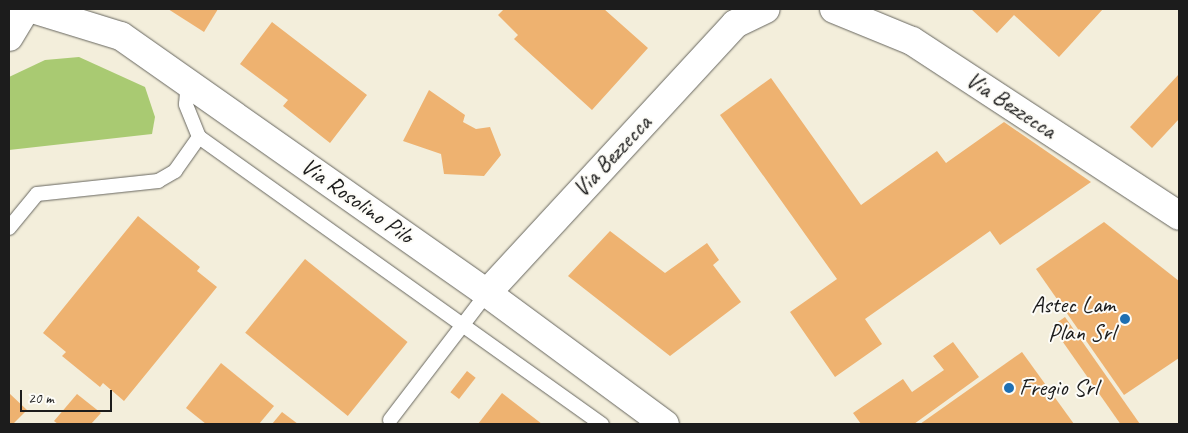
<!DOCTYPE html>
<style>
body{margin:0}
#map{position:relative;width:1188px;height:433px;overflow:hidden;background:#f3eedb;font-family:Caveat,sans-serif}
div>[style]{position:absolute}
.green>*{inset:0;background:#a9ca72}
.building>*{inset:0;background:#eeb270;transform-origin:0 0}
.roads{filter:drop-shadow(0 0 1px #67665f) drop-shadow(0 0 1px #67665f)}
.service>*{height:14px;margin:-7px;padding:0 7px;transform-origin:7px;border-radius:7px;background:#fff}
.minor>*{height:28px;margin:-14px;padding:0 14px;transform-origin:14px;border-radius:14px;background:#fff}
.tertiary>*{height:28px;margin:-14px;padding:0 14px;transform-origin:14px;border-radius:14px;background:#fff}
.dots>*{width:14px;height:14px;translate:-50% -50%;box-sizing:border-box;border:2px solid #fdfcf7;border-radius:50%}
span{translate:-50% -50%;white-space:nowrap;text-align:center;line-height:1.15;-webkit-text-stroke:4px #fdfcf7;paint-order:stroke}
.street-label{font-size:24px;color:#1c1c1c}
.poi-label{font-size:24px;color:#1c1c1c}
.right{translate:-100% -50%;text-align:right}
.left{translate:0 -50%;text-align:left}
.frame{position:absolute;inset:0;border:10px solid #1c1c1c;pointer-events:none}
.scale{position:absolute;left:20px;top:390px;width:92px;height:22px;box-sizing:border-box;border:2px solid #1c1c1c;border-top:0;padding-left:6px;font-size:15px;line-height:18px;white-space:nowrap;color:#1c1c1c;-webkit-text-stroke:4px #fdfcf7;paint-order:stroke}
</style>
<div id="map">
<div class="green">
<div style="clip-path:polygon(79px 57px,145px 87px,155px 117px,152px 134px,9px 150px,9px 77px,45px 60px)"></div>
</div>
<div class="building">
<div style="clip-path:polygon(168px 9px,218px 9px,204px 32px)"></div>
<div style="clip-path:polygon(504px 9px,604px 9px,648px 48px,592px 110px,514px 39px,518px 35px,498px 15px)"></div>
<div style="clip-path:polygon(971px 9px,1103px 9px,1059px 57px,1014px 15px,997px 33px)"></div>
<div style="clip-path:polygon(272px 22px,367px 95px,330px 143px,283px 106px,288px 100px,240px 64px)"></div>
<div style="clip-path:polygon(1179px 74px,1179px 119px,1152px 148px,1130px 127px)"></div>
<div style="clip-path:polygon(771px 78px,861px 205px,937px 151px,946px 163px,1004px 122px,1091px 182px,1000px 245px,990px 231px,865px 319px,882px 344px,835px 377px,790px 312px,837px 279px,720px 115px)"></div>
<div style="clip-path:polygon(429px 90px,465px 115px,463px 122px,476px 129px,490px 127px,501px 155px,484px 176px,444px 174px,441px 154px,403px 141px)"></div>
<div style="clip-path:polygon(138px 216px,200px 267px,197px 271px,217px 287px,124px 401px,103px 383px,100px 387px,62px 356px,66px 352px,43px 333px)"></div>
<div style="clip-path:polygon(1104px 222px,1179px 281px,1179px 358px,1124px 395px,1036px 269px)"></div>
<div style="clip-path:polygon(610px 231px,665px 273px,707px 243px,719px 260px,713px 265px,741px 302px,670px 356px,568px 276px)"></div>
<div style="left:305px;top:259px;width:132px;height:95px;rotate:39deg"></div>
<div style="left:1065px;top:317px;width:131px;height:16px;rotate:55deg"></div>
<div style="clip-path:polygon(953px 342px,979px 377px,914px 424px,861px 424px,853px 413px,903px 379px,912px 392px,944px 370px,933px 356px)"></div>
<div style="clip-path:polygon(1022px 352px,1074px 424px,920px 424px)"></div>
<div style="clip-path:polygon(221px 363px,274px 406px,259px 424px,206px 424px,186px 408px)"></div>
<div style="left:467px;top:371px;width:11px;height:27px;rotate:38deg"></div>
<div style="clip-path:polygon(9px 393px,27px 410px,13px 424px,9px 424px)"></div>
<div style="clip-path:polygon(502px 393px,542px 424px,478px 424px)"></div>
<div style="clip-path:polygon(77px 394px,101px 413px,91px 424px,58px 424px,54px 421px)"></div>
<div style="clip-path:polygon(282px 412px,298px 424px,272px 424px)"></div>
</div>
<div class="roads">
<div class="service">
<div style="left:199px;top:137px;width:495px;rotate:35.5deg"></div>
<div style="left:9px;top:228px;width:44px;rotate:-50.5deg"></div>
<div style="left:37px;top:194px;width:122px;rotate:-6.1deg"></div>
<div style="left:158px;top:181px;width:20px;rotate:-30deg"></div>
<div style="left:175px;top:171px;width:42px;rotate:-54.8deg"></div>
<div style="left:199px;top:137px;width:35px;rotate:-112deg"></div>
<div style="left:186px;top:104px;width:23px;rotate:-85deg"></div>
<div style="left:390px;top:420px;width:160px;rotate:-52.6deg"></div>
</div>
<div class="minor">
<div style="left:33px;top:9px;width:92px;rotate:17.1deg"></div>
<div style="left:121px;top:36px;width:447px;rotate:35.1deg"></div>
<div style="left:487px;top:293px;width:221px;rotate:36.4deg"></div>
<div style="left:834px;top:9px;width:84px;rotate:22.3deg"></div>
<div style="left:912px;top:41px;width:319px;rotate:33.2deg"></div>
<div style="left:487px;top:293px;width:366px;rotate:-47.3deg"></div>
<div style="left:735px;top:24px;width:34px;rotate:-26deg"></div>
</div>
<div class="tertiary">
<div style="left:9px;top:37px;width:33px;rotate:-59deg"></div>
</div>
</div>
<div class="dots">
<div style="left:1125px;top:319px;background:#1f6fb2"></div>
<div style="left:1009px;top:388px;background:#1f6fb2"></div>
</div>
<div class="street-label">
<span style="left:1011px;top:105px;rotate:33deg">Via Bezzecca</span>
<span style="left:612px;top:156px;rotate:-47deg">Via Bezzecca</span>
<span style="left:357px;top:201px;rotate:35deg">Via Rosolino Pilo</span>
</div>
<div class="poi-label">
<span class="right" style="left:1115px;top:319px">Astec Lam<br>Plan Srl</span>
<span class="left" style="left:1019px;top:388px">Fregio Srl</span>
</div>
<div class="frame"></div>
<div class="scale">20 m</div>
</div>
